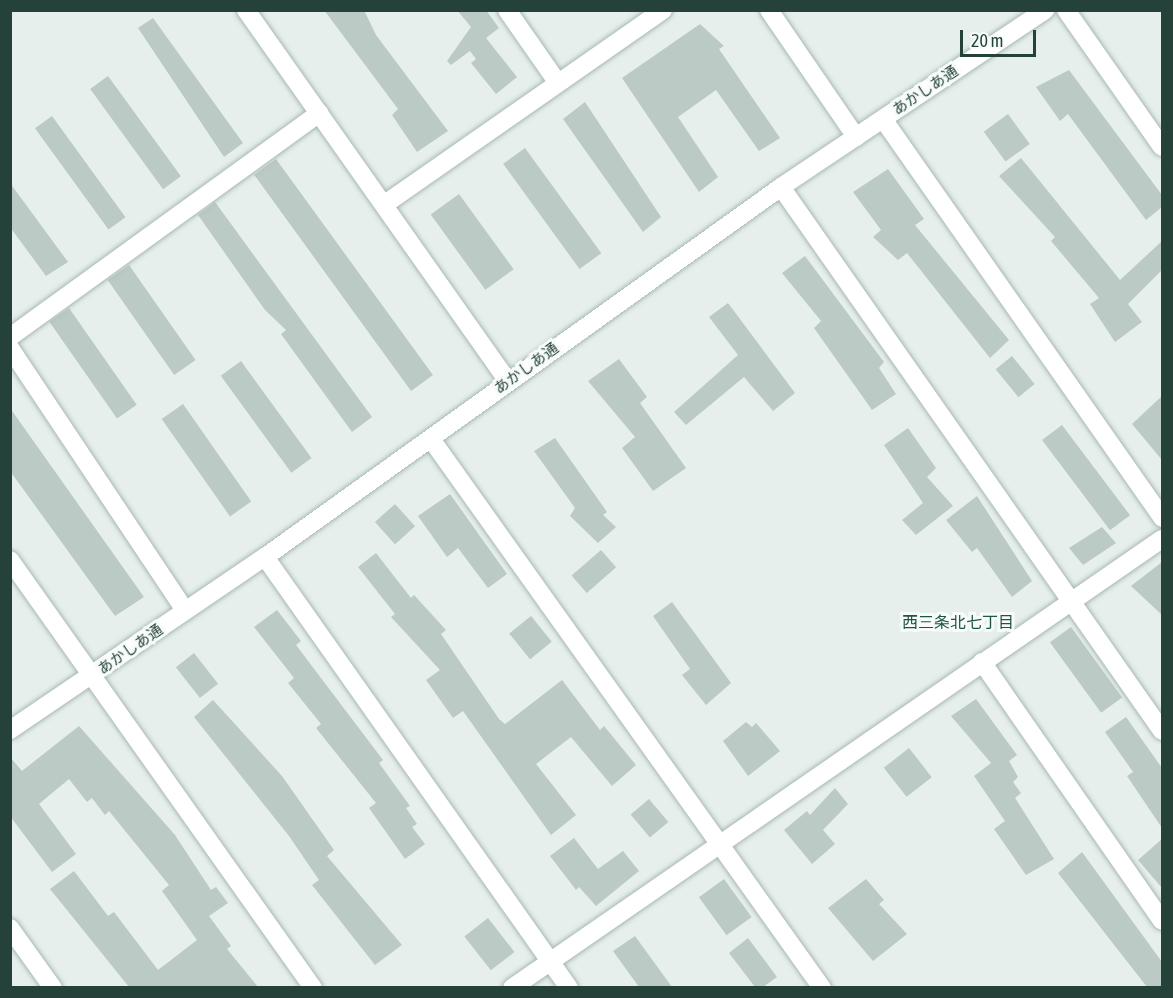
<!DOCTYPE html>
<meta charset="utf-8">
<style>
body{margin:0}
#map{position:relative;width:1173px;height:998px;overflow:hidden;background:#e6efeb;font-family:"Asap Condensed","Noto Sans JP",sans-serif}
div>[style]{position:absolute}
.building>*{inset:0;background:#bbcac4;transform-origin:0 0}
.roads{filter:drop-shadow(0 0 2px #a8b8b2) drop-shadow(0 0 2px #a8b8b2)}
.street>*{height:18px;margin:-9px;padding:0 9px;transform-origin:9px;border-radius:9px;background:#fff}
.secondary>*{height:18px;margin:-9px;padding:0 9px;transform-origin:9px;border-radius:9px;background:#fff}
span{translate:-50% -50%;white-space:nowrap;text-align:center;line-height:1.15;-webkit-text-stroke:6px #f7fbf9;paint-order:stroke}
.street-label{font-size:15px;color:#24423a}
.neighbourhood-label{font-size:16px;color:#1f5548}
.frame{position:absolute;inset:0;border:12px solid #24423a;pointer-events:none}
.scale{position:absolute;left:960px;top:30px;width:76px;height:27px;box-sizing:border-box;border:3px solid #24423a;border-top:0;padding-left:8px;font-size:18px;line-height:21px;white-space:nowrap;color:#24423a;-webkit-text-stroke:4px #f7fbf9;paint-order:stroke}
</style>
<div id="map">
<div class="building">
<div style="clip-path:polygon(324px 10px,364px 10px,376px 35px,448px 131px,417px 152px,392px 115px,398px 109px)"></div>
<div style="clip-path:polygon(457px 10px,486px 10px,499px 28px,486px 38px,517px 77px,496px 94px,471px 63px,476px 59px,470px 51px,451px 65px,447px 61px,471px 27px)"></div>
<div style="clip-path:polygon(153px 18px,243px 143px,224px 157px,138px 28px)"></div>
<div style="clip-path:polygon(700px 24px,724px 46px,719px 49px,780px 138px,759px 151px,716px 90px,678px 117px,718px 177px,699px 192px,622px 78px)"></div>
<div style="clip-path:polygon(1069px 70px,1162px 195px,1162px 207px,1146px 220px,1068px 114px,1060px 121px,1036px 87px)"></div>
<div style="left:108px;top:76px;width:124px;height:22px;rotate:54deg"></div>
<div style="clip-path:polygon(585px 102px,661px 217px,643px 232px,563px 119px)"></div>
<div style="left:1008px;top:114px;width:37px;height:30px;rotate:54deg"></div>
<div style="left:52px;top:116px;width:125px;height:21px;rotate:54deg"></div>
<div style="left:525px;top:148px;width:130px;height:27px;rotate:54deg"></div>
<div style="clip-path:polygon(1021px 158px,1120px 280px,1162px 241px,1162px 270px,1128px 304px,1142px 322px,1115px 342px,1090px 304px,1099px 298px,1051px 241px,1055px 237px,999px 176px)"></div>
<div style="left:276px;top:159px;width:267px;height:27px;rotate:54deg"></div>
<div style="clip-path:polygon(888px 169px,924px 219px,915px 225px,1009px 340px,990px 358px,907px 253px,898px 260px,873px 237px,881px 230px,853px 192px)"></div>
<div style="clip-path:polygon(10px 183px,68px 262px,46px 276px,10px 227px)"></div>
<div style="left:459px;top:194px;width:93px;height:35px;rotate:54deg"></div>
<div style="clip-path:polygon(215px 202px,372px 417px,352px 432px,281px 334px,286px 330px,265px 310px,198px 215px)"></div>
<div style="clip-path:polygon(805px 256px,884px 362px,879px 368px,896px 394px,872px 410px,814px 328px,821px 321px,782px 273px)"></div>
<div style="left:129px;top:265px;width:116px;height:26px;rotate:55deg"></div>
<div style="clip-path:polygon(728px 303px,795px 393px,773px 411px,744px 377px,686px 425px,674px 412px,738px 355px,709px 317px)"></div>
<div style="left:69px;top:308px;width:118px;height:24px;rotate:55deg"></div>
<div style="left:1012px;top:356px;width:36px;height:21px;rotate:51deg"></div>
<div style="clip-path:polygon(619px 359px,647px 397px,640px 403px,686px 468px,653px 491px,622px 448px,635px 437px,588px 381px)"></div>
<div style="left:241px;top:361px;width:120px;height:25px;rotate:54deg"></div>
<div style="clip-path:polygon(1162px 396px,1162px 460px,1132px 424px)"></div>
<div style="left:183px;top:404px;width:119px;height:26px;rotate:55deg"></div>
<div style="clip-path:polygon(10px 408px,144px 597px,115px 616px,10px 471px)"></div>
<div style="left:1062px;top:425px;width:113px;height:25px;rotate:53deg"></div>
<div style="clip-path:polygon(908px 428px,936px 468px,927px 477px,953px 506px,916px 535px,902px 520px,923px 503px,884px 445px)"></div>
<div style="clip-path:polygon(555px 438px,607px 512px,603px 515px,616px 527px,598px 543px,570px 516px,575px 508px,534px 451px)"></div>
<div style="clip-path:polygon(450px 494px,507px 574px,488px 588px,458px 548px,447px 557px,418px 516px)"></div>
<div style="clip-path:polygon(977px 496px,1032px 581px,1012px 597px,977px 548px,972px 552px,946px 520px)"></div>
<div style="left:395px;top:504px;width:30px;height:27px;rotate:48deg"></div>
<div style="clip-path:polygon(1102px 527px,1116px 543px,1083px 565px,1069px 548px)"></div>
<div style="left:601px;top:550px;width:23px;height:39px;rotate:49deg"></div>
<div style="clip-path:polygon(376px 553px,411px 598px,414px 595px,446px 630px,441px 634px,499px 719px,505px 724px,562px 680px,600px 730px,604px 726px,636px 765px,612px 786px,571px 737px,536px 764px,576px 815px,551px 835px,463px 711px,453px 718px,426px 680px,440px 670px,391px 617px,395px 614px,358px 567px)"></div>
<div style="clip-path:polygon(1162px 562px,1162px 615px,1131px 586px)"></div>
<div style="clip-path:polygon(672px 602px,731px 683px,706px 705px,682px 675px,690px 669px,653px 616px)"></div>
<div style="clip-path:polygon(277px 610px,301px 641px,296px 645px,383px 760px,379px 763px,410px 806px,406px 808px,417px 824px,412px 827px,425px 844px,405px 859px,369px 808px,376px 803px,316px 728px,321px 724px,288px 683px,294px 678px,254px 627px)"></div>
<div style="left:531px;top:616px;width:33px;height:28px;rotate:51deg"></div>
<div style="left:1071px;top:627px;width:87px;height:26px;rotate:54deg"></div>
<div style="left:194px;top:653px;width:39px;height:23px;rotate:52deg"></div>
<div style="clip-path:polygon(976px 699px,1017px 755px,1009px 761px,1018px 777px,1013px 782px,1021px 793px,1015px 798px,1054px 859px,1026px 875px,994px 829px,1005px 821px,974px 776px,991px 763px,951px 716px)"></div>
<div style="clip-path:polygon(213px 700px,282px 776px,334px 850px,327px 856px,402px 945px,375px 965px,312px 885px,319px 880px,289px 836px,194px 717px)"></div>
<div style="clip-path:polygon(1126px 717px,1162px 768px,1162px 828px,1127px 776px,1133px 772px,1105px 732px)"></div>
<div style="clip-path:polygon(746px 722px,752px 727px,756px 723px,780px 751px,748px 776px,723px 741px)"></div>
<div style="clip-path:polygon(79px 726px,175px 835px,211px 890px,216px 887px,228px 903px,209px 916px,231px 946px,227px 949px,258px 987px,129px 987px,50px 889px,74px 871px,108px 916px,114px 912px,158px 970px,197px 940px,162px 891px,169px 885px,109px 811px,105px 815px,92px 798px,87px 802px,69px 779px,39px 804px,76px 854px,52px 872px,10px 816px,10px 757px,22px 771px)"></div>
<div style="left:909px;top:748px;width:37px;height:32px;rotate:52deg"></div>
<div style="clip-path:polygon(835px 788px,848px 804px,823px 830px,835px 844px,812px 864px,784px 830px,807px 811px,810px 815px)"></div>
<div style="left:649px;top:799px;width:30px;height:24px;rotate:50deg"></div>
<div style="clip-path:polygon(574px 838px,598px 869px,623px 851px,639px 871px,596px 906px,579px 887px,576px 890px,550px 856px)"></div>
<div style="clip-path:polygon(1162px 839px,1162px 888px,1138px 860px)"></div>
<div style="clip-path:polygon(1082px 852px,1162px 962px,1162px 987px,1147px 987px,1058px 873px)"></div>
<div style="left:724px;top:879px;width:47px;height:31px;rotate:54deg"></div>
<div style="clip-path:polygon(866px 879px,884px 900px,879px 904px,907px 934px,873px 961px,828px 908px)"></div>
<div style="left:488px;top:918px;width:43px;height:30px;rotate:52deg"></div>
<div style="clip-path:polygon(635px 936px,672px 987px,639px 987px,613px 951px)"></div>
<div style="clip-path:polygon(748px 938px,777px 977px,763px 987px,755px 987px,729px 953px)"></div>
</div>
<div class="roads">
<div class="street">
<div style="left:246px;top:10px;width:453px;rotate:54.8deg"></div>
<div style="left:507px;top:10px;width:89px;rotate:55.1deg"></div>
<div style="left:769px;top:10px;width:154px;rotate:55.6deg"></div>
<div style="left:1066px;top:10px;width:167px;rotate:55deg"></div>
<div style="left:883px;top:119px;width:487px;rotate:55deg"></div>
<div style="left:781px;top:187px;width:664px;rotate:54.99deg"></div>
<div style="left:385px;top:204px;width:339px;rotate:-34.9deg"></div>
<div style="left:10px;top:337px;width:382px;rotate:-35.9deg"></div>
<div style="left:10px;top:348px;width:315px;rotate:56.3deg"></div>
<div style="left:431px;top:439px;width:674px;rotate:54.54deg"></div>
<div style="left:265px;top:557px;width:527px;rotate:54.8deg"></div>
<div style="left:10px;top:560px;width:524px;rotate:54.7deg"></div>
<div style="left:982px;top:662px;width:315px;rotate:55.2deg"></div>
<div style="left:10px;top:928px;width:74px;rotate:54.4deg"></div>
<div style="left:512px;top:988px;width:790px;rotate:-34.64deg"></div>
</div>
<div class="secondary">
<div style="left:10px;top:730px;width:308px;rotate:-34.2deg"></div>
<div style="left:265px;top:557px;width:635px;rotate:-35.64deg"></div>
<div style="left:781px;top:187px;width:318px;rotate:-33.8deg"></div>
</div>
</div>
<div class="street-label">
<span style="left:925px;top:90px;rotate:-34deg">あかしあ通</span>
<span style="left:526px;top:368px;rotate:-36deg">あかしあ通</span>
<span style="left:130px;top:649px;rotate:-35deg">あかしあ通</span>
</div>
<div class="neighbourhood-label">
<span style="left:958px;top:622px">西三条北七丁目</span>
</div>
<div class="frame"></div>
<div class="scale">20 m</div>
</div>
